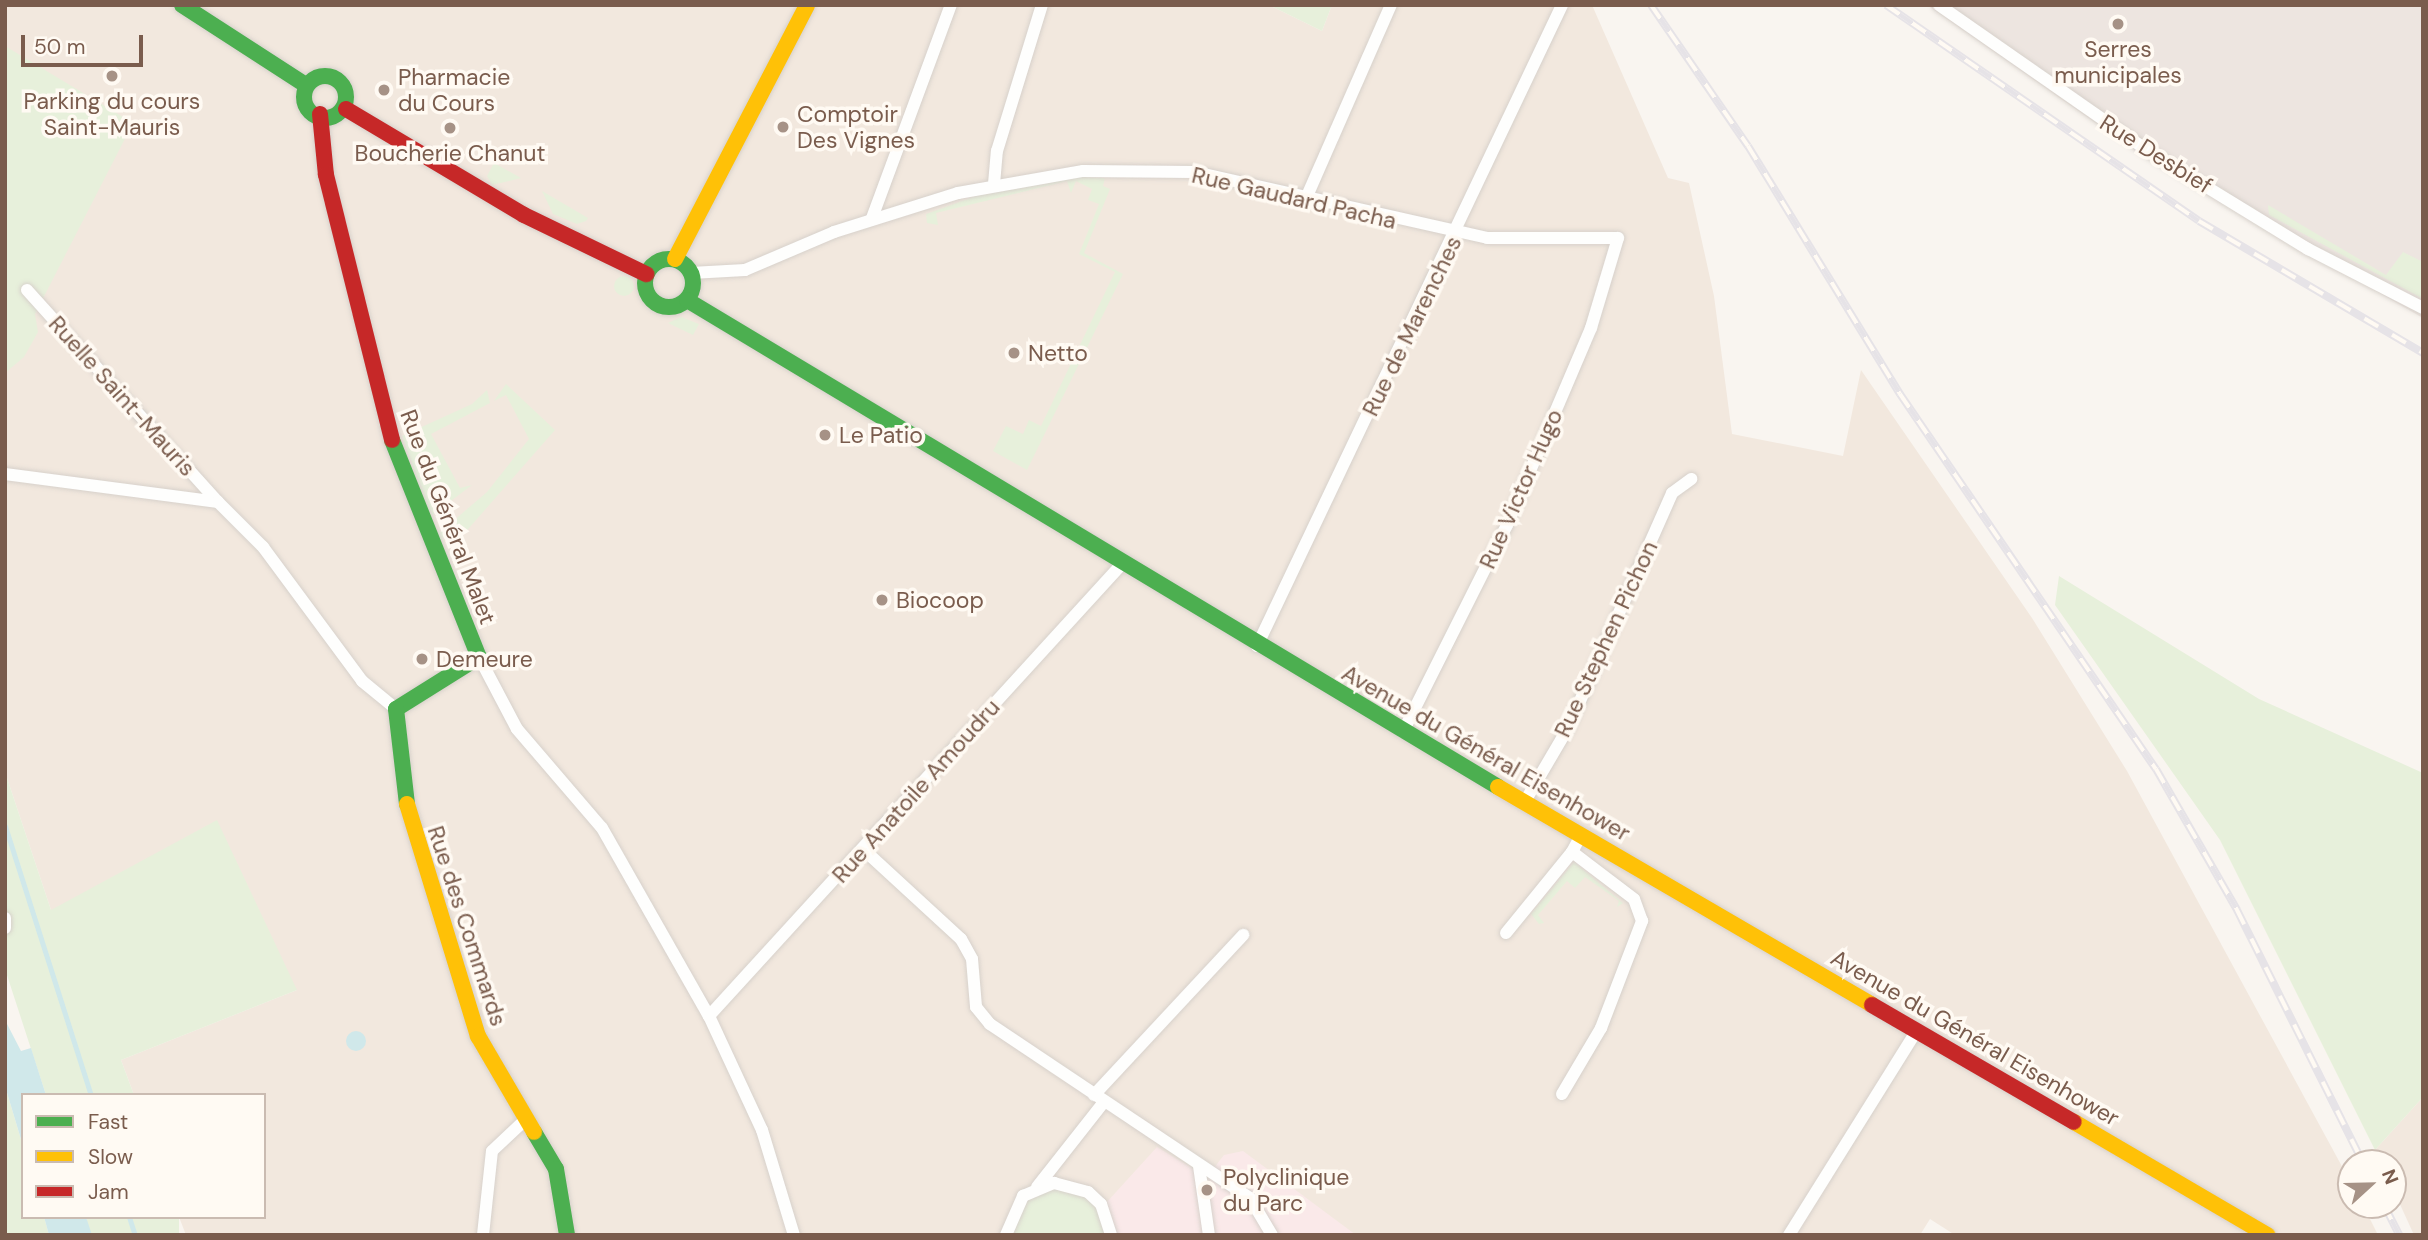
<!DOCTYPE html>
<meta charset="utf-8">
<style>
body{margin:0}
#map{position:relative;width:2428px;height:1240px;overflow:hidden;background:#f9f5f0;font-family:"DM Sans",sans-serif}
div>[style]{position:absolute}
.residential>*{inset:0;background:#f2e8de}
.industrial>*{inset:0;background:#ede5e0}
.medical>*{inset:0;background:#fae9e9}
.green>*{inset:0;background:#e7f0db;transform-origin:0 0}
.round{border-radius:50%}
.water>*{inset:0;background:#d0e8ea}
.stream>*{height:5px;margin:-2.5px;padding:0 2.5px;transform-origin:2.5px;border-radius:2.5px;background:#d0e8ea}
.roads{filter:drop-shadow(0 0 2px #d7d1cb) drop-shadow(0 0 2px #d7d1cb)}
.street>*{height:12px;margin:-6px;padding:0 6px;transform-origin:6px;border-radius:6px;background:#fefefd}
.fast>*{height:16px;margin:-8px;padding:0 8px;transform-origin:8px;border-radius:8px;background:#4caf50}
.fast>.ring{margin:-8px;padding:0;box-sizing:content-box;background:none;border:16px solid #4caf50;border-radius:50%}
.slow>*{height:16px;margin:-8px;padding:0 8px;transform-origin:8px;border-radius:8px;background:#ffc107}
.jam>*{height:16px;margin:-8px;padding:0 8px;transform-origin:8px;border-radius:8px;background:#c62828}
.rail>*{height:8px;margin-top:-4px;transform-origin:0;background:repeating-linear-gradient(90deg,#fffaf3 0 16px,#e6e3e7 0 32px);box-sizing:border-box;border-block:2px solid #e6e3e7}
.dots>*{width:19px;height:19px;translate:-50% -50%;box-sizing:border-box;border:4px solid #fffaf3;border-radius:50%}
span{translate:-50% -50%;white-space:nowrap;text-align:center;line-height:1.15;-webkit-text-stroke:7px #fffaf3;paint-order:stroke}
.poi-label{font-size:23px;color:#7a5c4d}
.left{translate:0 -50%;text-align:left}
.street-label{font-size:23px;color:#7a5c4d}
.frame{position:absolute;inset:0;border:7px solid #7a5c4d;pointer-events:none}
.legend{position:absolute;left:21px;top:1093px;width:245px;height:126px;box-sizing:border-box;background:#fffaf3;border:2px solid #cabbb1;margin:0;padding:9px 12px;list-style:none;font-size:21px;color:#7a5c4d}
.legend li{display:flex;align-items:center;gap:14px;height:35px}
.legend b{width:35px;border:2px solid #cabbb1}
.north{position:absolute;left:2337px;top:1149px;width:70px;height:70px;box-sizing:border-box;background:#fffaf3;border:2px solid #cabbb1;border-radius:50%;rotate:68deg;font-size:19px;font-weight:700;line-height:28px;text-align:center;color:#7a5c4d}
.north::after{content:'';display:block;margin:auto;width:24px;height:32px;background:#a69286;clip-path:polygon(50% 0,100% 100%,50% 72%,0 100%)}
.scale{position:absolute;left:21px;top:35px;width:122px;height:32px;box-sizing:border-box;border:4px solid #7a5c4d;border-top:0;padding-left:9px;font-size:21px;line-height:24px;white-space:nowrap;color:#7a5c4d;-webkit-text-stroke:5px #fffaf3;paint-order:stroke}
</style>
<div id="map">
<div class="residential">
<div style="clip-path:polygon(5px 5px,1269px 5px,1322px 31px,1332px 5px,1592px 5px,1668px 178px,1689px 183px,1714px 296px,1732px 434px,1843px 456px,1861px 370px,2032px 618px,2127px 771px,2351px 1183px,2351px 1205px,2363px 1205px,2378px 1235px,1955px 1235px,1930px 1219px,1920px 1235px,186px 1235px,179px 1217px,264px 1217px,264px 1095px,134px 1095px,121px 1060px,297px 990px,51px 910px,5px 772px)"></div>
<div style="clip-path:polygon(2423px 1097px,2423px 1235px,2414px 1235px,2393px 1189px,2393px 1163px,2381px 1163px,2375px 1150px)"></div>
</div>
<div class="industrial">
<div style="clip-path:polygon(1927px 5px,2423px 5px,2423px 318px,2150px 161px)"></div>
</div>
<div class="medical">
<div style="clip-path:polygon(1157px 1147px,1207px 1177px,1224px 1155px,1243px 1151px,1356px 1235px,1114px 1235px,1106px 1203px)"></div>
</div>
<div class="green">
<div style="clip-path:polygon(1269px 5px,1332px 5px,1322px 31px)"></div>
<div style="clip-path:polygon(5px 46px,133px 123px,35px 314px,38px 332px,24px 357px,5px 373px)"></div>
<div style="clip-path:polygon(494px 163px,521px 178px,492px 185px,487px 176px)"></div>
<div style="clip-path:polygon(1080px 177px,1105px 178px,1103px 186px,1110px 189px,1084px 253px,1123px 274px,1027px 470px,993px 451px,1006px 426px,1023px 434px,1029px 420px,1041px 426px,1115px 272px,1079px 254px,1099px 204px,1088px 200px,1092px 189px,1076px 181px,1071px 193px,1067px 181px,936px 213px,938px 225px,927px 223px,926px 214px,976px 196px)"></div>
<div style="clip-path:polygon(542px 191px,588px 218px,586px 221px,577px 224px,553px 214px)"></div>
<div style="clip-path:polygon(2268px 205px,2386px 275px,2403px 252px,2423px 262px,2423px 299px,2269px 215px)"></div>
<div class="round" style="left:614px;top:276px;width:20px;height:20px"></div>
<div style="clip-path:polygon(681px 317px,699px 324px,693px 335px,668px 323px)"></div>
<div style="clip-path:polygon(506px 384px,555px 430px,462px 536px,454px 528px,441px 540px,438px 534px,487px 492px,529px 439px,506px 395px,494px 401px)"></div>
<div style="clip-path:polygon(487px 390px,490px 403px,431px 434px,460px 488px,472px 485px,431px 516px,402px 436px,472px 404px)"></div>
<div style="clip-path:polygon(2059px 576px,2259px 699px,2423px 773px,2423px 1097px,2375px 1150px,2220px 840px,2055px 605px)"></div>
<div style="clip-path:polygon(5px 772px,51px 910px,217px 820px,297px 990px,121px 1060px,134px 1095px,46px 1095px,5px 969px)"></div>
<div style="clip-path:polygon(1574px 862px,1623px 903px,1617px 907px,1619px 901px,1585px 877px,1575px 888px,1567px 881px,1538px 915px,1544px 923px,1539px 924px,1531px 914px)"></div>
<div style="clip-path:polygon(5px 1086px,23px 1146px,23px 1217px,44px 1217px,49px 1235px,5px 1235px)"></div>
<div style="clip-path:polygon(1037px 1187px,1088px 1192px,1111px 1235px,1006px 1235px)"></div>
<div style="left:87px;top:1217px;width:92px;height:19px"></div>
</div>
<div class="water">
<div style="clip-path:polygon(5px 1020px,21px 1051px,31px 1048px,46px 1095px,23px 1095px,23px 1146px,5px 1086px)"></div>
<div class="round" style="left:346px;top:1031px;width:20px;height:20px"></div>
<div style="clip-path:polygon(44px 1217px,86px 1217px,92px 1235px,49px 1235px)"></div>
</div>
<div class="stream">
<div style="left:5px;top:826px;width:282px;rotate:72.3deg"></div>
<div style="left:129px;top:1217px;width:19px;rotate:72deg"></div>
</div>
<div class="roads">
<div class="street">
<div style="left:1939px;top:5px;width:255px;rotate:34.9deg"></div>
<div style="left:2148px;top:151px;width:188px;rotate:31.5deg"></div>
<div style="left:2308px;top:249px;width:129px;rotate:27.2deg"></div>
<div style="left:994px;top:184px;width:33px;rotate:-85deg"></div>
<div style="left:997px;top:151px;width:153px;rotate:-72.9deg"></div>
<div style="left:1307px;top:196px;width:209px;rotate:-66.3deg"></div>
<div style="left:872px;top:218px;width:227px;rotate:-69.7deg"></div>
<div style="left:691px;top:273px;width:54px;rotate:-3.2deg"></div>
<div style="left:745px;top:270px;width:97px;rotate:-23.1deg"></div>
<div style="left:834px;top:232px;width:130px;rotate:-17.5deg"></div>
<div style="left:958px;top:193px;width:127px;rotate:-10deg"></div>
<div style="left:1083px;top:171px;width:112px;rotate:0.5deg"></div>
<div style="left:1195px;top:172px;width:299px;rotate:12.7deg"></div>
<div style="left:1487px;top:238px;width:131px"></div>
<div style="left:1618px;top:238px;width:94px;rotate:106.7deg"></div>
<div style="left:1591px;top:328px;width:214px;rotate:113.1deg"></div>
<div style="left:1507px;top:525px;width:232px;rotate:116.7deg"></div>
<div style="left:27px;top:290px;width:285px;rotate:48deg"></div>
<div style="left:5px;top:474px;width:215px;rotate:7.5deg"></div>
<div style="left:218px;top:502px;width:64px;rotate:45deg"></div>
<div style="left:263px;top:547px;width:167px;rotate:53.5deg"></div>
<div style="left:362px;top:681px;width:44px;rotate:39.5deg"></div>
<div style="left:1257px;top:646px;width:710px;rotate:-64.55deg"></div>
<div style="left:479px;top:657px;width:81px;rotate:62.2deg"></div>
<div style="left:517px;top:729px;width:130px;rotate:49.4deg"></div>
<div style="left:602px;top:828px;width:216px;rotate:60.4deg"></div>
<div style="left:709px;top:1016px;width:126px;rotate:65.1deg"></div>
<div style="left:762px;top:1130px;width:110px;rotate:73.1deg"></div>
<div style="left:1524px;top:803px;width:87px;rotate:-59.6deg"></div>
<div style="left:1568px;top:728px;width:257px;rotate:-66.1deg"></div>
<div style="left:1672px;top:493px;width:24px;rotate:-36deg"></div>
<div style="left:863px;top:849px;width:133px;rotate:42.6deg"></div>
<div style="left:961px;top:939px;width:23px;rotate:61deg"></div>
<div style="left:972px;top:959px;width:48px;rotate:85.2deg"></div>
<div style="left:976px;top:1007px;width:22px;rotate:51deg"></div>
<div style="left:990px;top:1024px;width:313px;rotate:33.8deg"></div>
<div style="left:1250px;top:1198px;width:43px;rotate:59.3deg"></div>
<div style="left:5px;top:918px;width:10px;rotate:90deg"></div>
<div style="left:1506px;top:933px;width:104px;rotate:-50.8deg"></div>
<div style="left:709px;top:1016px;width:611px;rotate:-47.59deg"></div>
<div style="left:1562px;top:1094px;width:77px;rotate:-59.4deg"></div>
<div style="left:1601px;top:1028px;width:115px;rotate:-69deg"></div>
<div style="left:1642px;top:921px;width:23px;rotate:-110deg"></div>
<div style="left:1634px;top:899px;width:78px;rotate:-142.8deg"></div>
<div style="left:1572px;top:852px;width:19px;rotate:-62deg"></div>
<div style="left:1094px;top:1095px;width:219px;rotate:-47deg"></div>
<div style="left:1199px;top:1166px;width:70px;rotate:81.8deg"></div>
<div style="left:1037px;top:1187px;width:108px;rotate:-51.8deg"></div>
<div style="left:483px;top:1235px;width:84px;rotate:-83.9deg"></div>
<div style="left:492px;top:1151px;width:47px;rotate:-43.3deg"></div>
<div style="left:1006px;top:1235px;width:43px;rotate:-66.4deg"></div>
<div style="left:1023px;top:1196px;width:34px;rotate:-23deg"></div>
<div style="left:1054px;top:1183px;width:35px;rotate:15deg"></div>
<div style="left:1088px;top:1192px;width:18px;rotate:43deg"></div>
<div style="left:1101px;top:1204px;width:33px;rotate:72deg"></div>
<div style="left:1789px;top:1235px;width:242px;rotate:-58deg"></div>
</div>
<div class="fast">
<div style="left:182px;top:5px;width:145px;rotate:32.9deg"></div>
<div class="ring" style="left:304px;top:76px;width:26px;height:26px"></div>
<div class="ring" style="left:645px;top:259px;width:32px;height:32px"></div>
<div style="left:687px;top:300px;width:946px;rotate:30.98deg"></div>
<div style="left:392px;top:440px;width:234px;rotate:68.2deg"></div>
<div style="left:479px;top:657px;width:98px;rotate:147.9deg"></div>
<div style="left:396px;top:709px;width:96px;rotate:83.4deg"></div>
<div style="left:534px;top:1132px;width:43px;rotate:59.3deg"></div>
<div style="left:556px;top:1169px;width:67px;rotate:80.5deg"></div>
</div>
<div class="slow">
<div style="left:675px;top:259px;width:286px;rotate:-62.5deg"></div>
<div style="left:1498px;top:787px;width:433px;rotate:30.2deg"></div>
<div style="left:407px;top:804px;width:243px;rotate:73deg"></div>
<div style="left:478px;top:1036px;width:111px;rotate:59.7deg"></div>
<div style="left:2074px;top:1122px;width:224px;rotate:30.3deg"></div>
</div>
<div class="jam">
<div style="left:346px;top:109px;width:207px;rotate:30.8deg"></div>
<div style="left:524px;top:215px;width:136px;rotate:25.8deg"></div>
<div style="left:320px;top:114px;width:61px;rotate:84.4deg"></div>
<div style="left:326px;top:175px;width:273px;rotate:76deg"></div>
<div style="left:1872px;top:1005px;width:233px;rotate:30.1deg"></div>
</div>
</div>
<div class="rail">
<div style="left:1651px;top:5px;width:171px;rotate:55.5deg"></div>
<div style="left:1748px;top:146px;width:291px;rotate:58.5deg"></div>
<div style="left:1900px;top:394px;width:454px;rotate:55.7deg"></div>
<div style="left:2156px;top:769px;width:163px;rotate:60.1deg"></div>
<div style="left:2237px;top:910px;width:283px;rotate:63.5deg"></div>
<div style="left:1886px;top:5px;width:380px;rotate:34.6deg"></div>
<div style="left:2199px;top:221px;width:260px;rotate:30.5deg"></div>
<div style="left:2384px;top:1205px;width:34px;rotate:63deg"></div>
</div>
<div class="dots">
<div style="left:2118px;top:24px;background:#a69286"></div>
<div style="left:112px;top:76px;background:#a69286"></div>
<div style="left:384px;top:90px;background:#a69286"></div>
<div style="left:783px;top:127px;background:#a69286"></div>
<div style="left:450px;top:128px;background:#a69286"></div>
<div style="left:1014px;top:353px;background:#a69286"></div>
<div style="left:825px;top:435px;background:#a69286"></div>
<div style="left:882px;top:600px;background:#a69286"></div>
<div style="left:422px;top:659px;background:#a69286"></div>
<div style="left:1207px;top:1190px;background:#a69286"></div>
</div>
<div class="poi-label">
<span style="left:2118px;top:62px">Serres<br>municipales</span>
<span class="left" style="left:398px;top:90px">Pharmacie<br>du Cours</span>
<span style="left:112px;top:114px">Parking du cours<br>Saint-Mauris</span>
<span class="left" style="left:797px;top:127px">Comptoir<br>Des Vignes</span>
<span style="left:450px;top:153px">Boucherie Chanut</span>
<span class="left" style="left:1028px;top:353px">Netto</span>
<span class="left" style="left:839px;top:435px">Le Patio</span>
<span class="left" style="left:896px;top:600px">Biocoop</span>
<span class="left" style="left:436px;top:659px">Demeure</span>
<span class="left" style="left:1223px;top:1190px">Polyclinique<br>du Parc</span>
</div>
<div class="street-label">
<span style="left:2156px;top:154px;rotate:32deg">Rue Desbief</span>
<span style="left:1294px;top:198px;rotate:13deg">Rue Gaudard Pacha</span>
<span style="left:1412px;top:326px;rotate:-64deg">Rue de Marenches</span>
<span style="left:122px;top:396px;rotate:48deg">Ruelle Saint-Mauris</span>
<span style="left:1521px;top:489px;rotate:-66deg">Rue Victor Hugo</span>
<span style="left:448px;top:517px;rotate:69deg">Rue du Général Malet</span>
<span style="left:1606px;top:639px;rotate:-65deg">Rue Stephen Pichon</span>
<span style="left:1486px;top:753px;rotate:30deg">Avenue du Général Eisenhower</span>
<span style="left:916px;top:791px;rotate:-48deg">Rue Anatoile Amoudru</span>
<span style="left:467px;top:926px;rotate:72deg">Rue des Commards</span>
<span style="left:1975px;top:1038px;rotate:30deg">Avenue du Général Eisenhower</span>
</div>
<div class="frame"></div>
<ul class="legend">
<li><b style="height:9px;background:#4caf50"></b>Fast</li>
<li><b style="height:9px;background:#ffc107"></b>Slow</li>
<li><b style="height:9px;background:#c62828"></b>Jam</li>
</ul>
<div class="north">N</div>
<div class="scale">50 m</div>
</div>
